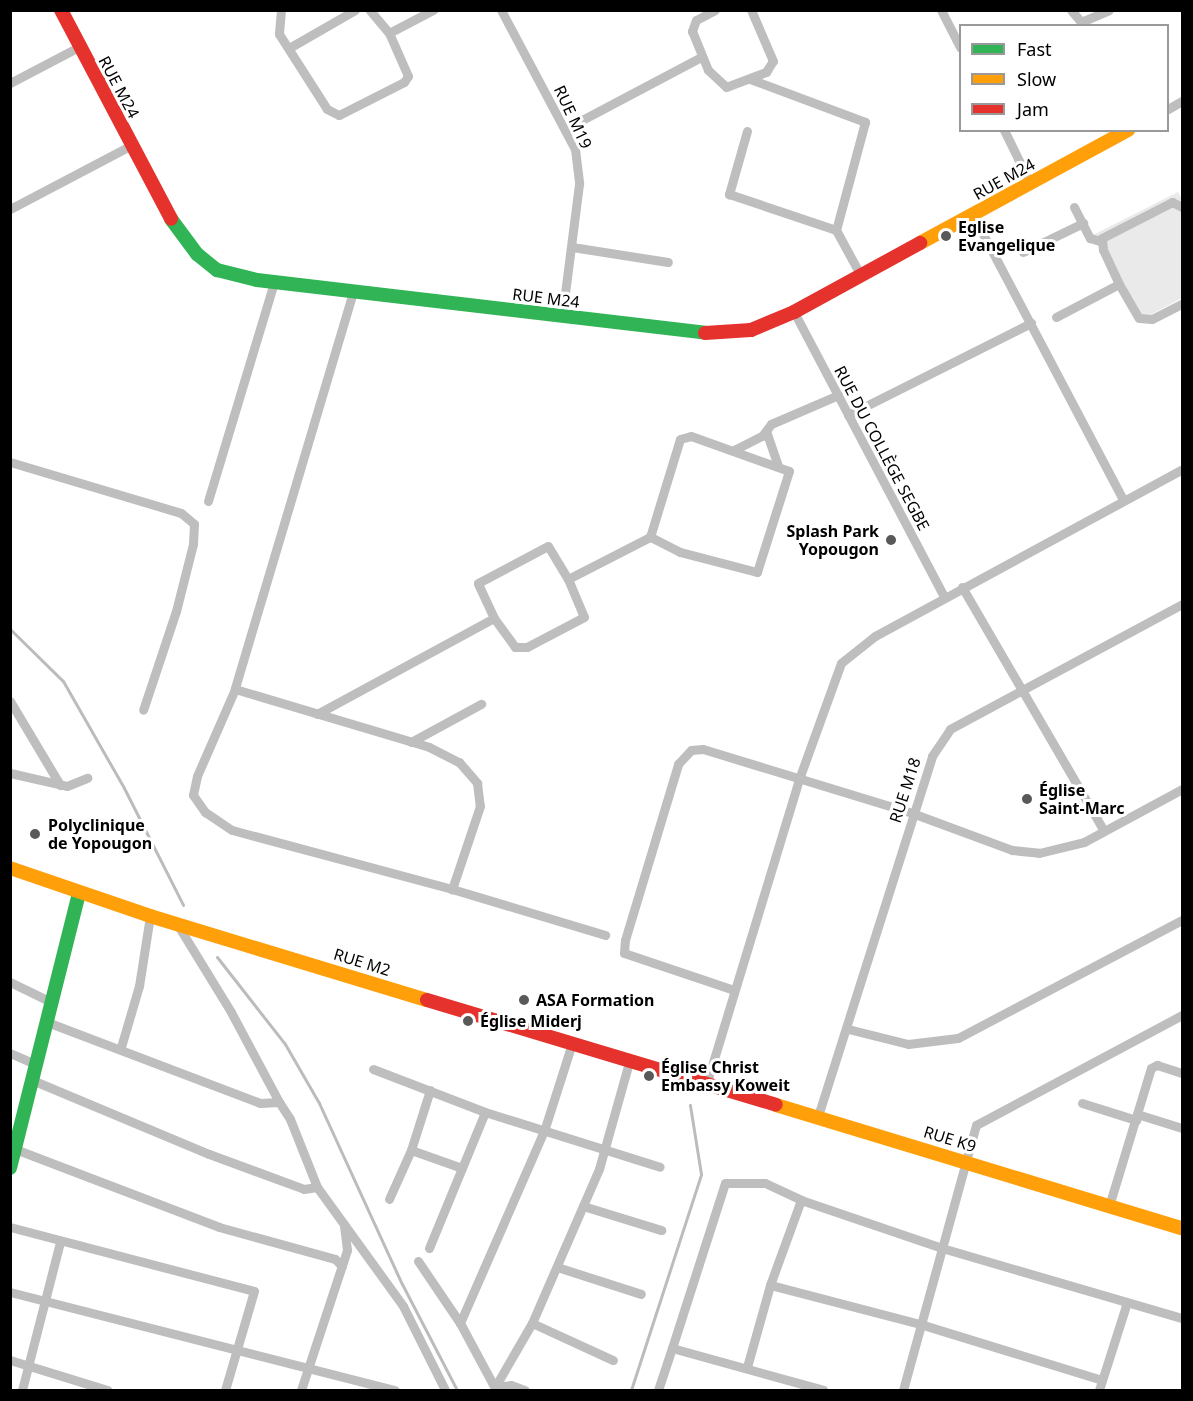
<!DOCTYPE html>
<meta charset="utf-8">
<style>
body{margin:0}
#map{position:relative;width:1193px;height:1401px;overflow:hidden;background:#fff;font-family:"Noto Sans",sans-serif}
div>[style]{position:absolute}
.green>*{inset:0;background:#eaeaea}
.stream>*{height:3px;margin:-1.5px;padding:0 1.5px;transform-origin:1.5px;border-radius:1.5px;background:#bcbcbc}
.street>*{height:9px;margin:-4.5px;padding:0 4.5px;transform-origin:4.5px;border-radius:4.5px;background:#bebebe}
.fast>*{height:14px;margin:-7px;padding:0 7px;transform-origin:7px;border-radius:7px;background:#30b455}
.slow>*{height:14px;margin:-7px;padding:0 7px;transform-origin:7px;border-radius:7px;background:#ff9f0a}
.jam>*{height:14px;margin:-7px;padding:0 7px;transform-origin:7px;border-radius:7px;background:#e5322d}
.dots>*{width:16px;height:16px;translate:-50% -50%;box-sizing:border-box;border:3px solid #fff;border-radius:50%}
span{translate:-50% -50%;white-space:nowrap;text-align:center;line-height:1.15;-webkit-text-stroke:6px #fff;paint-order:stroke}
.street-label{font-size:16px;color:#000}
.poi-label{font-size:16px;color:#000;font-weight:700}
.left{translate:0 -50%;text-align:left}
.right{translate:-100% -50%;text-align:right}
.frame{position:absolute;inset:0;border:12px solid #000;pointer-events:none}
.legend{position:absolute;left:959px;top:24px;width:210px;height:108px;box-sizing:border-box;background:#fff;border:2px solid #999;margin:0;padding:8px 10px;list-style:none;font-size:18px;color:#000}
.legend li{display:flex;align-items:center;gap:12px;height:30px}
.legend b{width:30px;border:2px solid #999}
</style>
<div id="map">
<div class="green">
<div style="clip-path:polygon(1178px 192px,1182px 200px,1182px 298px,1137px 322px,1093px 235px)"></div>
</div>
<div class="stream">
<div style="left:10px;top:629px;width:74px;rotate:44.5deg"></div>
<div style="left:63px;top:681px;width:123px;rotate:60.3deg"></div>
<div style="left:124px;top:788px;width:131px;rotate:63.2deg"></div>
<div style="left:217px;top:957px;width:110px;rotate:52deg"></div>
<div style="left:285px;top:1044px;width:68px;rotate:60deg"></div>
<div style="left:319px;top:1103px;width:199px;rotate:65.4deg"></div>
<div style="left:402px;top:1284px;width:119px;rotate:62.6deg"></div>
<div style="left:631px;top:1390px;width:227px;rotate:-72deg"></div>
<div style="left:701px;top:1174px;width:70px;rotate:-99.1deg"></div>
</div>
<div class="street">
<div style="left:281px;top:10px;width:24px;rotate:95deg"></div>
<div style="left:279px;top:34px;width:89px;rotate:57.4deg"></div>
<div style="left:327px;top:109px;width:13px;rotate:27deg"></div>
<div style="left:339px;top:115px;width:73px;rotate:-26.9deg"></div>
<div style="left:404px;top:82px;width:7px;rotate:-56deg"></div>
<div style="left:408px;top:76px;width:47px;rotate:-113.8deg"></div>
<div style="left:389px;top:33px;width:30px;rotate:-130deg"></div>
<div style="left:501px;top:10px;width:157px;rotate:62deg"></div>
<div style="left:575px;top:149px;width:35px;rotate:83deg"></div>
<div style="left:579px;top:184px;width:134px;rotate:97.3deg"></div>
<div style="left:715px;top:10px;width:21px;rotate:152deg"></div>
<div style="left:696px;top:20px;width:12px;rotate:110deg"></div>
<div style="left:692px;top:31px;width:42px;rotate:67.7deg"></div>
<div style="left:708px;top:70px;width:25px;rotate:43deg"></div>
<div style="left:726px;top:87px;width:43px;rotate:-20.6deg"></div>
<div style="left:766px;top:72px;width:13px;rotate:-58deg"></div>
<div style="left:773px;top:61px;width:56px;rotate:-113.3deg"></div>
<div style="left:941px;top:10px;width:42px;rotate:62.8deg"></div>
<div style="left:1071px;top:10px;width:16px;rotate:50deg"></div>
<div style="left:1081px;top:22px;width:30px;rotate:-23deg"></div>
<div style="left:389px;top:33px;width:50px;rotate:-27.6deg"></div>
<div style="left:289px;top:48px;width:76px;rotate:-29.9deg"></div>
<div style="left:750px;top:79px;width:123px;rotate:20.5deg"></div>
<div style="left:865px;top:122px;width:112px;rotate:105deg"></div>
<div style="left:836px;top:230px;width:52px;rotate:61.5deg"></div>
<div style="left:10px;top:83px;width:78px;rotate:-27.6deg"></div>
<div style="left:1168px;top:109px;width:16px;rotate:-30deg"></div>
<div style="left:565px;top:129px;width:154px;rotate:-27.9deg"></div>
<div style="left:1004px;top:130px;width:59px;rotate:63.9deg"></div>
<div style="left:747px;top:131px;width:66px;rotate:105.9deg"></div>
<div style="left:729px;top:194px;width:113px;rotate:18.6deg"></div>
<div style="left:1074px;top:207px;width:35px;rotate:63deg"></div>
<div style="left:1090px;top:238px;width:10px;rotate:17deg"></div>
<div style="left:10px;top:209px;width:138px;rotate:-27.7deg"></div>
<div style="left:973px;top:215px;width:322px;rotate:62.2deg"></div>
<div style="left:572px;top:247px;width:97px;rotate:8.9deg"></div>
<div style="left:1023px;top:252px;width:67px;rotate:-25.8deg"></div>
<div style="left:1119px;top:284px;width:38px;rotate:-115deg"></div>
<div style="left:1103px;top:250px;width:12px;rotate:-95deg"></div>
<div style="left:1102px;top:238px;width:79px;rotate:-27.2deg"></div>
<div style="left:1172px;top:202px;width:11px;rotate:27deg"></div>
<div style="left:353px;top:292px;width:414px;rotate:106.6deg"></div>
<div style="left:235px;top:689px;width:95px;rotate:113.6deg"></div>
<div style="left:197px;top:776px;width:19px;rotate:102deg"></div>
<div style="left:193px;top:795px;width:21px;rotate:55deg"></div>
<div style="left:205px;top:812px;width:32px;rotate:34deg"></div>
<div style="left:232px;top:830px;width:228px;rotate:15deg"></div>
<div style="left:452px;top:889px;width:160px;rotate:16.7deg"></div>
<div style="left:794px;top:312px;width:322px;rotate:62.2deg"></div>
<div style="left:1056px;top:317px;width:71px;rotate:-27.6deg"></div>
<div style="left:1119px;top:284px;width:39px;rotate:60deg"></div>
<div style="left:1139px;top:318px;width:13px;rotate:4deg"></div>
<div style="left:1152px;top:319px;width:34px;rotate:-27deg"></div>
<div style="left:848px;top:415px;width:205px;rotate:-26.7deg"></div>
<div style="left:766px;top:431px;width:36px;rotate:71deg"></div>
<div style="left:734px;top:450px;width:31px;rotate:-27deg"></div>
<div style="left:762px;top:436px;width:15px;rotate:-53deg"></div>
<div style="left:771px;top:424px;width:73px;rotate:-23.4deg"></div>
<div style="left:10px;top:462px;width:178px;rotate:16.6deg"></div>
<div style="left:181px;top:513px;width:17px;rotate:40deg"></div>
<div style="left:194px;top:524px;width:20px;rotate:93deg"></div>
<div style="left:193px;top:544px;width:69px;rotate:104.2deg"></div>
<div style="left:176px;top:611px;width:104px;rotate:108.4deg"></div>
<div style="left:208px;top:501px;width:229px;rotate:-73.2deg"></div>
<div style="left:548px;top:546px;width:39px;rotate:59deg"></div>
<div style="left:568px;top:579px;width:41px;rotate:67.2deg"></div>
<div style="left:584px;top:617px;width:64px;rotate:152.2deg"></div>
<div style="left:527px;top:647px;width:12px;rotate:180deg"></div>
<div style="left:515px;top:647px;width:36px;rotate:-126deg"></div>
<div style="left:494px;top:618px;width:38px;rotate:-115deg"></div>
<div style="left:478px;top:583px;width:79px;rotate:-27.9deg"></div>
<div style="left:568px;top:579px;width:92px;rotate:-27.1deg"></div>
<div style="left:650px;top:537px;width:102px;rotate:-73deg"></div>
<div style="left:680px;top:439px;width:11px;rotate:-15deg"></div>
<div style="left:691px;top:436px;width:104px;rotate:19.7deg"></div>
<div style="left:789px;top:471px;width:106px;rotate:107.6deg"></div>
<div style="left:757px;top:572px;width:80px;rotate:-165.4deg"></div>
<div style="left:680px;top:552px;width:34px;rotate:-153deg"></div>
<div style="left:962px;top:587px;width:282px;rotate:59.8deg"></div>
<div style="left:235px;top:689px;width:202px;rotate:16.6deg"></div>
<div style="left:429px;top:747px;width:34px;rotate:27deg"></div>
<div style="left:459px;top:762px;width:28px;rotate:49deg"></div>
<div style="left:477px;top:783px;width:23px;rotate:83deg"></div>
<div style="left:480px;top:806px;width:88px;rotate:108.6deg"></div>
<div style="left:10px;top:701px;width:98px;rotate:59.2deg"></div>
<div style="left:317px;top:714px;width:201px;rotate:-28.5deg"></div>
<div style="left:411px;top:742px;width:80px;rotate:-28.5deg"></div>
<div style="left:10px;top:773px;width:58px;rotate:12.8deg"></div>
<div style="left:67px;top:786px;width:22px;rotate:-22deg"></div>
<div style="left:10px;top:982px;width:46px;rotate:26deg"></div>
<div style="left:734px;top:990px;width:116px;rotate:-161.4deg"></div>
<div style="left:624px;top:953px;width:13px;rotate:-86deg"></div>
<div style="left:625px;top:940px;width:184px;rotate:-73.2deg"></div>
<div style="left:678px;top:764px;width:19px;rotate:-47deg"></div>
<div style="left:691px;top:750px;width:12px;rotate:-5deg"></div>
<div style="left:703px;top:749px;width:219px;rotate:17deg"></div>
<div style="left:912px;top:813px;width:107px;rotate:20.3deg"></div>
<div style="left:1012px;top:850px;width:27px;rotate:6deg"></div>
<div style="left:1039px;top:853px;width:46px;rotate:-13.7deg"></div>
<div style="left:1084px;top:842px;width:111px;rotate:-28.4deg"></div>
<div style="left:47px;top:1022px;width:228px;rotate:20.8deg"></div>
<div style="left:260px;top:1103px;width:19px;rotate:-3deg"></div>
<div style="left:279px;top:1102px;width:102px;rotate:-118.1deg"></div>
<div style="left:231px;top:1012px;width:103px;rotate:-121.5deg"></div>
<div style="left:848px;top:1029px;width:62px;rotate:14deg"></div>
<div style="left:908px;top:1044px;width:50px;rotate:-6.8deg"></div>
<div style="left:958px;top:1038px;width:253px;rotate:-27.8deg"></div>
<div style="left:121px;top:1047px;width:64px;rotate:-73.6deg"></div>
<div style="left:139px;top:986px;width:71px;rotate:-81.1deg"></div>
<div style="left:10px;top:1053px;width:27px;rotate:24deg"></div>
<div style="left:373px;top:1069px;width:120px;rotate:21deg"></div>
<div style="left:485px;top:1112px;width:183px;rotate:17.4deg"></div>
<div style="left:32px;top:1080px;width:192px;rotate:22.7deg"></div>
<div style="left:209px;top:1154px;width:101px;rotate:20.2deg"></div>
<div style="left:304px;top:1189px;width:13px;rotate:-9deg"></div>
<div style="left:707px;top:1082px;width:317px;rotate:-73.1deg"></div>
<div style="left:799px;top:779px;width:123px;rotate:-70.1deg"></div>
<div style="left:841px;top:663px;width:43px;rotate:-38.5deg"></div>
<div style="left:875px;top:636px;width:349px;rotate:-28.5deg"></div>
<div style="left:279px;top:1102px;width:20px;rotate:57deg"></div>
<div style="left:290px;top:1119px;width:73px;rotate:68.3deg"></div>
<div style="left:317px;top:1187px;width:147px;rotate:54.1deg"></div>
<div style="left:403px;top:1306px;width:94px;rotate:63.4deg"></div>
<div style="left:1082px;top:1103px;width:57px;rotate:17.5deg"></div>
<div style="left:1137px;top:1114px;width:47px;rotate:17.3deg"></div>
<div style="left:818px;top:1116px;width:378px;rotate:-72.4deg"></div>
<div style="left:932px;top:756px;width:32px;rotate:-56deg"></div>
<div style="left:950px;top:729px;width:264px;rotate:-28.3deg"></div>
<div style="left:15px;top:1149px;width:218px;rotate:20.9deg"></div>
<div style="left:219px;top:1227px;width:120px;rotate:15.4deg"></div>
<div style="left:335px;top:1259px;width:10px;rotate:45deg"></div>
<div style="left:411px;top:1150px;width:54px;rotate:19.4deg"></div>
<div style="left:389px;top:1199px;width:54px;rotate:-65.8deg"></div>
<div style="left:411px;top:1150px;width:63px;rotate:-72.4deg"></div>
<div style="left:583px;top:1206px;width:82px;rotate:17.1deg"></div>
<div style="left:1109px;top:1206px;width:144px;rotate:-73.1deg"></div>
<div style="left:1151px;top:1068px;width:7px;rotate:-27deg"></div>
<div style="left:1157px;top:1065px;width:26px;rotate:18deg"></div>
<div style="left:10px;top:1227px;width:252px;rotate:14.7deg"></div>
<div style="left:254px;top:1291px;width:103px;rotate:106.3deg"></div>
<div style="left:429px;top:1248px;width:147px;rotate:-67.6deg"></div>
<div style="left:418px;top:1261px;width:75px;rotate:55.9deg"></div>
<div style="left:460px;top:1323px;width:76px;rotate:61.8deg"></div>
<div style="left:557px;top:1267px;width:88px;rotate:17.8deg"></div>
<div style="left:10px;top:1292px;width:397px;rotate:14.3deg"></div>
<div style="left:460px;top:1323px;width:210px;rotate:-66.4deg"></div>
<div style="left:544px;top:1131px;width:92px;rotate:-72.3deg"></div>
<div style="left:532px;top:1323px;width:89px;rotate:24.6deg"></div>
<div style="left:672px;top:1348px;width:173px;rotate:-72.2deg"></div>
<div style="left:725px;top:1183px;width:40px"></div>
<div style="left:765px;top:1183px;width:40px;rotate:25deg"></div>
<div style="left:10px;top:1360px;width:102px;rotate:17.2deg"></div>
<div style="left:747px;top:1367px;width:85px;rotate:-74.3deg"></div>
<div style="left:1102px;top:1380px;width:190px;rotate:-162.9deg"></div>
<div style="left:920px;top:1324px;width:155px;rotate:-165.4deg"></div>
<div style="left:770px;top:1285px;width:90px;rotate:-70deg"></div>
<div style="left:801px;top:1200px;width:149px;rotate:18.8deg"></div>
<div style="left:942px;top:1248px;width:250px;rotate:16.3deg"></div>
<div style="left:495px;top:1387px;width:74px;rotate:-60deg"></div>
<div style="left:532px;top:1323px;width:168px;rotate:-66.5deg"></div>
<div style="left:599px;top:1169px;width:114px;rotate:-74.3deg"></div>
<div style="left:495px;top:1387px;width:16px;rotate:-7deg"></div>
<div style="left:511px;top:1385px;width:15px;rotate:20deg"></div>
<div style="left:22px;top:1390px;width:153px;rotate:-75.6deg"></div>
<div style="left:301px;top:1390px;width:147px;rotate:-71.8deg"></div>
<div style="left:347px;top:1250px;width:26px;rotate:-97deg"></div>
<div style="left:658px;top:1390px;width:44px;rotate:-71.6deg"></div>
<div style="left:672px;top:1348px;width:157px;rotate:15.5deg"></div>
<div style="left:903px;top:1390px;width:275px;rotate:-74.6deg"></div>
<div style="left:976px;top:1125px;width:234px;rotate:-28.1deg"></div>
<div style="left:1099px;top:1390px;width:92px;rotate:-72.3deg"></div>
</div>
<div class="fast">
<div style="left:171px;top:219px;width:44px;rotate:53.4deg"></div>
<div style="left:197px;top:254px;width:26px;rotate:39deg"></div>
<div style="left:217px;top:270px;width:41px;rotate:14deg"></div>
<div style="left:257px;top:280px;width:451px;rotate:6.7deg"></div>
<div style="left:10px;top:1168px;width:283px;rotate:-75.9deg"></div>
</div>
<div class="slow">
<div style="left:920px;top:243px;width:237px;rotate:-28.5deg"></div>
<div style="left:10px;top:868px;width:148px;rotate:18.9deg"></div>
<div style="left:150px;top:916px;width:289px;rotate:16.9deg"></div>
<div style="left:776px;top:1105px;width:424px;rotate:16.9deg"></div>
</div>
<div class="jam">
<div style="left:61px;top:10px;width:236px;rotate:62.2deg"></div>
<div style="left:705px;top:333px;width:46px;rotate:-3.7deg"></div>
<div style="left:751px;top:330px;width:47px;rotate:-22.7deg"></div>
<div style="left:794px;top:312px;width:144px;rotate:-28.7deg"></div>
<div style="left:427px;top:1000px;width:364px;rotate:16.7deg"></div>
</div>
<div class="dots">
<div style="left:946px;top:236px;background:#595959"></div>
<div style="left:891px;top:540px;background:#595959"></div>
<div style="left:1027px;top:799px;background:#595959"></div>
<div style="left:35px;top:834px;background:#595959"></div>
<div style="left:524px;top:1000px;background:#595959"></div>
<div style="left:468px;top:1021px;background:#595959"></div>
<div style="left:649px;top:1076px;background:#595959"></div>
</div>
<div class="street-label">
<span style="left:119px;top:87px;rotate:62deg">RUE M24</span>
<span style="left:573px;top:117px;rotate:65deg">RUE M19</span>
<span style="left:1004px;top:179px;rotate:-29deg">RUE M24</span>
<span style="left:546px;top:298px;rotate:7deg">RUE M24</span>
<span style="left:882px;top:448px;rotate:62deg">RUE DU COLLÈGE SEGBE</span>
<span style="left:905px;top:790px;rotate:-72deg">RUE M18</span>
<span style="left:362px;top:962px;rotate:17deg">RUE M2</span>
<span style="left:950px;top:1139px;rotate:17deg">RUE K9</span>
</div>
<div class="poi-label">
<span class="left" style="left:958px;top:236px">Eglise<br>Evangelique</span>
<span class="right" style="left:879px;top:540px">Splash Park<br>Yopougon</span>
<span class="left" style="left:1039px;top:799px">Église<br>Saint-Marc</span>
<span class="left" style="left:48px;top:834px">Polyclinique<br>de Yopougon</span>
<span class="left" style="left:536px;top:1000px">ASA Formation</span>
<span class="left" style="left:480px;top:1021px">Église Miderj</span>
<span class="left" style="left:661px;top:1076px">Église Christ<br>Embassy Koweit</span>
</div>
<div class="frame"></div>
<ul class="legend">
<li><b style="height:8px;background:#30b455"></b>Fast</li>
<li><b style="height:8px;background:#ff9f0a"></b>Slow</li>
<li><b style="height:8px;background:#e5322d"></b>Jam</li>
</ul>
</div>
